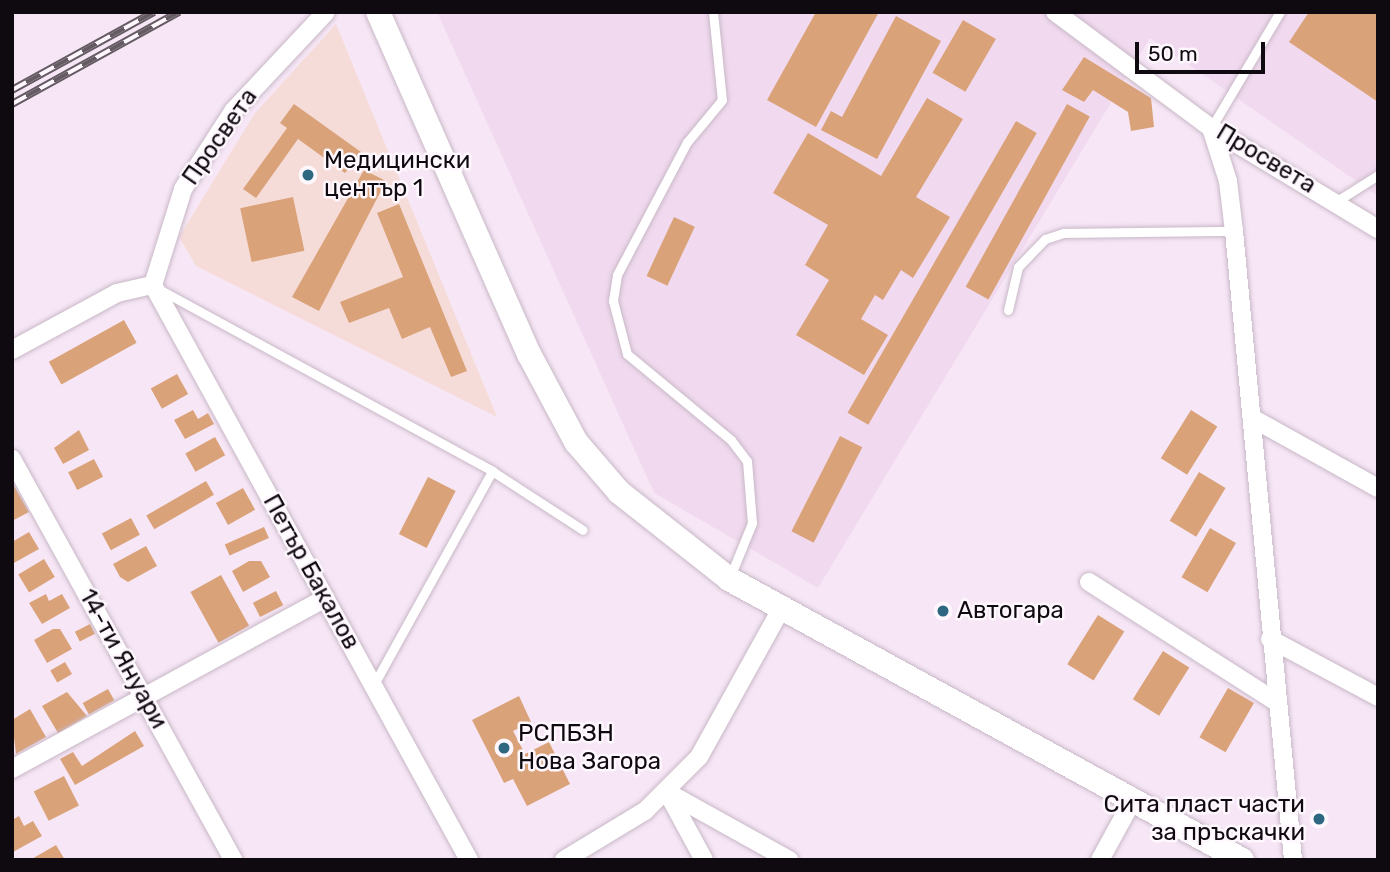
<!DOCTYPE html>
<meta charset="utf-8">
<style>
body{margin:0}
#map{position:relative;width:1390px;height:872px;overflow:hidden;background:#f7e7f6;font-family:Rubik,sans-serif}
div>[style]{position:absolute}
.built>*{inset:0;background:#f1daef}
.medical>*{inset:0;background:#f6dcd9}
.building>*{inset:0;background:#daa279;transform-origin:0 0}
.roads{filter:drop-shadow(0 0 2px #c8b8c7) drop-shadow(0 0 2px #c8b8c7)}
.lane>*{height:9px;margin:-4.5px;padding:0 4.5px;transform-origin:4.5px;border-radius:4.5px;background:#fff}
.street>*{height:18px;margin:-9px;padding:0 9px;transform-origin:9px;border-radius:9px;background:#fff}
.secondary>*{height:24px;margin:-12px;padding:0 12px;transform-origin:12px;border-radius:12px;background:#fff}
.rail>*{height:8px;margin-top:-4px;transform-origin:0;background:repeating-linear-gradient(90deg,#fef7fe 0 16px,#645b63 0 32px);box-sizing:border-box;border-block:2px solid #645b63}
.dots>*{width:19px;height:19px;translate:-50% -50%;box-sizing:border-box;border:4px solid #fef7fe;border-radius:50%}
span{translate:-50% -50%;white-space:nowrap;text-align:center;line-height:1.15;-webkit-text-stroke:5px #fef7fe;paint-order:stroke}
.street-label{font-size:24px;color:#0f0a0f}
.poi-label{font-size:24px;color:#0f0a0f}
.left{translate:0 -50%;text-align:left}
.right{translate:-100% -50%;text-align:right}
.frame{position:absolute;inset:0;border:14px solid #0f0a0f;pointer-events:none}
.scale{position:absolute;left:1135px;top:42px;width:130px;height:32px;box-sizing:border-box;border:4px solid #0f0a0f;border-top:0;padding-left:9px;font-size:21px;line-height:24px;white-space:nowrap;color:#0f0a0f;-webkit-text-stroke:5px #fef7fe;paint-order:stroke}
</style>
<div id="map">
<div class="built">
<div style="clip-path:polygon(437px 12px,1378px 12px,1378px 196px,1150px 38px,818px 588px,654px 493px)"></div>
</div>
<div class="medical">
<div style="clip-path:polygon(336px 24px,497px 417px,196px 266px,179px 237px,255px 113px)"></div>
</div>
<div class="building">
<div style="clip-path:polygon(816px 12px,879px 12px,816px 127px,767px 100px)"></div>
<div style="clip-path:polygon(1309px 12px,1378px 12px,1378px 102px,1289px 42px)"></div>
<div style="clip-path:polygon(896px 16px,941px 41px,877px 159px,821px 130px,831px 111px,842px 117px)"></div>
<div style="left:963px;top:20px;width:38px;height:61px;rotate:30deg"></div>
<div style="clip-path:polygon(1084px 57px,1151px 98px,1154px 127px,1131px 131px,1128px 112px,1093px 90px,1084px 102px,1062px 90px)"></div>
<div style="clip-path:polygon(927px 98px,963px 119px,916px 197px,950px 217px,913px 278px,901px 270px,883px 300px,875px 295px,861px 319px,888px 335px,864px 375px,796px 335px,829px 280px,805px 265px,828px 225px,773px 193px,808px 133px,881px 176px)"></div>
<div style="clip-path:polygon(294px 104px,361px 152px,345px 173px,298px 139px,256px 198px,243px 189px,287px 128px,280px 123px)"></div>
<div style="left:1067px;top:104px;width:26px;height:209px;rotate:29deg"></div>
<div style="left:1016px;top:121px;width:24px;height:337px;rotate:30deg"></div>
<div style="clip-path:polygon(364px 170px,386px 181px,319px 311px,292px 297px)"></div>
<div style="left:293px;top:197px;width:55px;height:54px;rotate:78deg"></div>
<div style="clip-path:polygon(399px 204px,467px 371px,451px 377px,430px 327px,402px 339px,389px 308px,349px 323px,340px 302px,403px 277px,377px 213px)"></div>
<div style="left:674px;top:217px;width:23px;height:65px;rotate:25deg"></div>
<div style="left:124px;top:320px;width:26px;height:86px;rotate:61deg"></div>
<div style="left:177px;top:374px;width:23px;height:30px;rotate:61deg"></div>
<div style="clip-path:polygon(193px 410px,198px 419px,208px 413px,214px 424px,185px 439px,174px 420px)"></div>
<div style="left:1191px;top:410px;width:31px;height:57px;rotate:32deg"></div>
<div style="clip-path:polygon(79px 430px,89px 450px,63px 464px,54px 448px)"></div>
<div style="left:840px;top:436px;width:25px;height:107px;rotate:27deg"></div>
<div style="left:215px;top:437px;width:21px;height:34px;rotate:61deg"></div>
<div style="left:94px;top:459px;width:20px;height:29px;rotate:63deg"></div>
<div style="left:1199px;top:472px;width:31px;height:57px;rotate:31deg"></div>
<div style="left:428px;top:477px;width:31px;height:64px;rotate:27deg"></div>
<div style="left:206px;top:481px;width:16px;height:69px;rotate:60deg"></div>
<div style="clip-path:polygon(12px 482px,29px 512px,12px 521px)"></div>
<div style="left:243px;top:488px;width:25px;height:31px;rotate:61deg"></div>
<div style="left:131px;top:518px;width:19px;height:33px;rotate:62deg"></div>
<div style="left:264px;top:527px;width:12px;height:43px;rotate:66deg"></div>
<div style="left:1210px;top:528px;width:30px;height:57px;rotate:30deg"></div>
<div style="clip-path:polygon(29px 532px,39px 549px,12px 564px,12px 542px)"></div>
<div style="clip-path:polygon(146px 546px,157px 566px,128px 582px,120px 577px,113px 564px)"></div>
<div style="left:44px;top:559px;width:21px;height:30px;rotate:59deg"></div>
<div style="clip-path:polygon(249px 561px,261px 561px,270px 577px,243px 592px,232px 571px)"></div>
<div style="left:221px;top:575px;width:58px;height:35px;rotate:61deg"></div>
<div style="left:276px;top:591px;width:16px;height:26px;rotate:63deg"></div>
<div style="clip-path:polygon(46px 594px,49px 601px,62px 594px,70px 608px,42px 624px,29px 603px)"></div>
<div style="left:1098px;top:615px;width:31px;height:58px;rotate:32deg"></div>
<div style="left:90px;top:624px;width:11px;height:17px;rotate:63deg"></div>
<div style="clip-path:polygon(53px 629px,60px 629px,72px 649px,47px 663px,34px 640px)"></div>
<div style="left:1163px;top:651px;width:31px;height:57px;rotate:32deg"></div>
<div style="left:65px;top:662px;width:14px;height:17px;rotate:60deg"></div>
<div style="left:1228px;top:688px;width:30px;height:57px;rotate:30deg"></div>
<div style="left:108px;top:689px;width:13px;height:29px;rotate:61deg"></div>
<div style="clip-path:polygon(67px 692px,87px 716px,58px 733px,42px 706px)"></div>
<div style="clip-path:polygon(519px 696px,531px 722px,513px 731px,525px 754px,549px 742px,570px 784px,527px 806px,513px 779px,504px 783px,472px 720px)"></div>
<div style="clip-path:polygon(30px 709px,46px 737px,16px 754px,12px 720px)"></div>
<div style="clip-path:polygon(135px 731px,144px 746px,75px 785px,60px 759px,73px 752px,82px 766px)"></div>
<div style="left:64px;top:776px;width:33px;height:34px;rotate:63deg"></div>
<div style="clip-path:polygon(19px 816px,24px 826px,33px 821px,42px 836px,13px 852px,12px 820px)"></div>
<div style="clip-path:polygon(56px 845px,65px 860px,30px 860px)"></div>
</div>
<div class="roads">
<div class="lane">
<div style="left:713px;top:12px;width:88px;rotate:84.2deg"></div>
<div style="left:722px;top:100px;width:55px;rotate:129.8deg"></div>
<div style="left:687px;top:142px;width:150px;rotate:117.8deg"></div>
<div style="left:617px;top:275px;width:26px;rotate:99deg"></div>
<div style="left:613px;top:301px;width:55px;rotate:75.2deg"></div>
<div style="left:627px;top:354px;width:135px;rotate:39.6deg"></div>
<div style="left:731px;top:440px;width:26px;rotate:53deg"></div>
<div style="left:747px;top:461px;width:62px;rotate:85.4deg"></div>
<div style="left:752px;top:523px;width:58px;rotate:112.2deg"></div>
<div style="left:1211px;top:128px;width:135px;rotate:-59.3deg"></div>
<div style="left:1337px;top:201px;width:49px;rotate:-32.4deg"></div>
<div style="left:157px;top:288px;width:382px;rotate:28.6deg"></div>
<div style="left:492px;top:471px;width:108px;rotate:33deg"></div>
<div style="left:1008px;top:310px;width:44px;rotate:-76.9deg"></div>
<div style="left:1018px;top:267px;width:39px;rotate:-46deg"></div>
<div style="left:1045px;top:239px;width:20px;rotate:-18deg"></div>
<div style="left:1064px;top:233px;width:170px;rotate:-0.7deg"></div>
<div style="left:373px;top:686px;width:246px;rotate:-61deg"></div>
</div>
<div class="street">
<div style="left:1055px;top:12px;width:194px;rotate:36.6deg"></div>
<div style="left:1211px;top:128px;width:195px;rotate:31.2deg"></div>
<div style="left:1211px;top:128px;width:56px;rotate:72.2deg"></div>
<div style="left:1228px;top:181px;width:50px;rotate:83.2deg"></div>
<div style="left:1234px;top:231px;width:632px;rotate:84.64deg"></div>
<div style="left:153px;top:285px;width:656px;rotate:61.21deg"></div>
<div style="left:153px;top:285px;width:101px;rotate:-72.6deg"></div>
<div style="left:183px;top:189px;width:94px;rotate:-57.2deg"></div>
<div style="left:234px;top:110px;width:134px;rotate:-46.8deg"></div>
<div style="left:12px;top:350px;width:119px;rotate:-28.5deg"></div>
<div style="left:117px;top:293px;width:37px;rotate:-13deg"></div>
<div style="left:1252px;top:418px;width:144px;rotate:29.1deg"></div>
<div style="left:12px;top:459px;width:458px;rotate:61.1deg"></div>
<div style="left:1089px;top:582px;width:221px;rotate:32.6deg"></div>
<div style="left:1270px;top:639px;width:123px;rotate:28.2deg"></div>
<div style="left:12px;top:769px;width:357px;rotate:-28.6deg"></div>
<div style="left:667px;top:792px;width:140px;rotate:29.1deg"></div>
<div style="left:667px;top:792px;width:77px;rotate:61.4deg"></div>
<div style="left:564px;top:860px;width:95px;rotate:-31.2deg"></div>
<div style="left:645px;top:811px;width:76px;rotate:-45deg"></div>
<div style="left:699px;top:757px;width:169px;rotate:-61deg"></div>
<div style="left:1100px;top:860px;width:71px;rotate:-61.3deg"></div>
</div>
<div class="secondary">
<div style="left:378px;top:12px;width:374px;rotate:66.2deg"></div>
<div style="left:529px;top:354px;width:100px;rotate:61.9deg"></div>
<div style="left:576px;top:442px;width:66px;rotate:49.3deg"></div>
<div style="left:619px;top:492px;width:140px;rotate:38.3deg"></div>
<div style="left:729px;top:579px;width:585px;rotate:28.71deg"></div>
</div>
</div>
<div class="rail">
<div style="left:12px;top:90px;width:162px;rotate:-28.8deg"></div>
<div style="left:12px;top:104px;width:191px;rotate:-28.9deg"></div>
</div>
<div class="dots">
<div style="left:308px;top:175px;background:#2d6780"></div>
<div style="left:943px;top:611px;background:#2d6780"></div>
<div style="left:504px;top:748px;background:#2d6780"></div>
<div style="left:1319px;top:819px;background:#2d6780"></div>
</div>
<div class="street-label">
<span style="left:220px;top:137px;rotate:-55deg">Просвета</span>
<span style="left:1266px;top:159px;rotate:31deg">Просвета</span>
<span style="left:311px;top:572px;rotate:61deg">Петър Бакалов</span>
<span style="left:123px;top:659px;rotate:61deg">14-ти Януари</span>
</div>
<div class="poi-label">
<span class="left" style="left:324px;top:175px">Медицински<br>център 1</span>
<span class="left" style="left:957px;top:611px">Автогара</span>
<span class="left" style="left:518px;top:748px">РСПБЗН<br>Нова Загора</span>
<span class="right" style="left:1305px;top:819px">Сита пласт части<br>за пръскачки</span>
</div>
<div class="frame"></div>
<div class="scale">50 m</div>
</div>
